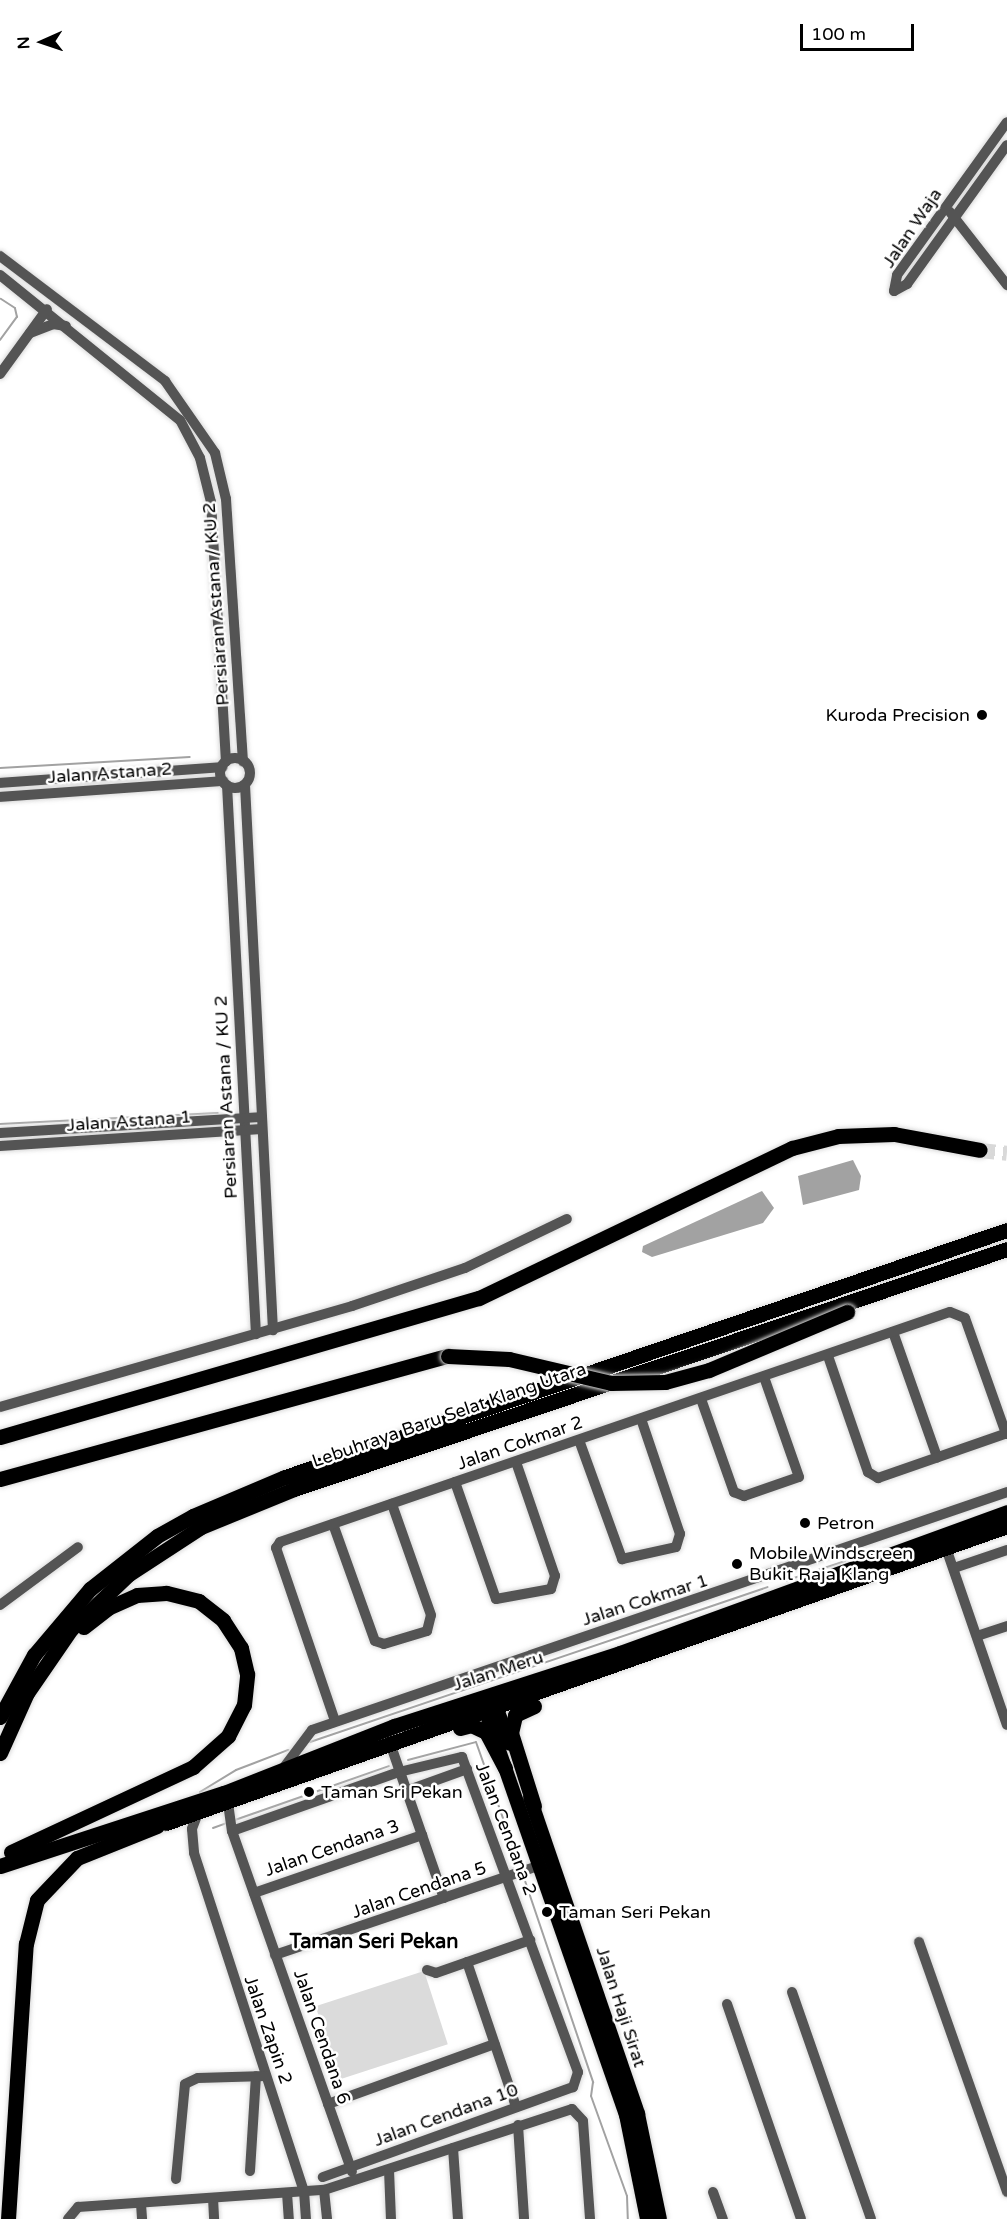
<!DOCTYPE html>
<style>
body{margin:0}
#map{position:relative;width:1007px;height:2219px;overflow:hidden;background:#fff;font-family:"Varela Round",sans-serif}
div>[style]{position:absolute}
.green>*{inset:0;background:#dbdbdb;transform-origin:0 0}
.water>*{inset:0;background:#a2a2a2}
.stream>*{height:2px;margin:-1px;padding:0 1px;transform-origin:1px;border-radius:1px;background:#a2a2a2}
.highway-tunnel>*{height:15px;margin-top:-7.5px;transform-origin:0;background:repeating-linear-gradient(90deg,#d9d9d9 0 15px,transparent 0 23px)}
.roads{filter:drop-shadow(0 0 2px #dbdbdb) drop-shadow(0 0 2px #dbdbdb)}
.minor>*{height:10px;margin:-5px;padding:0 5px;transform-origin:5px;border-radius:5px;background:#545454}
.minor>.ring{margin:-5px;padding:0;box-sizing:content-box;background:none;border:10px solid #545454;border-radius:50%}
.major>*{height:14px;margin:-7px;padding:0 7px;transform-origin:7px;border-radius:7px;background:#000}
.highway>*{height:15px;margin:-7.5px;padding:0 7.5px;transform-origin:7.5px;border-radius:7.5px;background:#000}
.bridges{filter:drop-shadow(0 0 2px #dbdbdb) drop-shadow(0 0 2px #dbdbdb)}
.highway-bridge>*{height:15px;margin:-7.5px;padding:0 7.5px;transform-origin:7.5px;border-radius:7.5px;background:#000}
.dots>*{width:16px;height:16px;translate:-50% -50%;box-sizing:border-box;border:3px solid #fff;border-radius:50%}
span{translate:-50% -50%;white-space:nowrap;text-align:center;line-height:1.15;-webkit-text-stroke:5px #fff;paint-order:stroke}
.street-label{font-size:18px;color:#000}
.poi-label{font-size:18px;color:#000}
.right{translate:-100% -50%;text-align:right}
.left{translate:0 -50%;text-align:left}
.neighbourhood-label{font-size:20px;color:#000;font-weight:700}
.north{position:absolute;left:12px;top:12px;width:60px;height:60px;-webkit-text-stroke:4px #fff;paint-order:stroke;rotate:267deg;font-size:16px;font-weight:700;line-height:24px;text-align:center;color:#000}
.north::after{content:'';display:block;margin:auto;width:21px;height:27px;background:#000;clip-path:polygon(50% 0,100% 100%,50% 72%,0 100%)}
.scale{position:absolute;left:800px;top:24px;width:114px;height:27px;box-sizing:border-box;border:3px solid #000;border-top:0;padding-left:8px;font-size:18px;line-height:21px;white-space:nowrap;color:#000;-webkit-text-stroke:4px #fff;paint-order:stroke}
</style>
<div id="map">
<div class="green">
<div style="left:424px;top:1971px;width:77px;height:114px;rotate:72deg"></div>
</div>
<div class="water">
<div style="clip-path:polygon(853px 1160px,861px 1176px,859px 1190px,803px 1205px,798px 1176px)"></div>
<div style="clip-path:polygon(762px 1191px,774px 1208px,763px 1223px,652px 1257px,642px 1252px,643px 1246px)"></div>
</div>
<div class="stream">
<div style="left:0;top:340px;width:29px;rotate:-54deg"></div>
<div style="left:17px;top:317px;width:9px;rotate:-103deg"></div>
<div style="left:15px;top:308px;width:17px;rotate:-147deg"></div>
<div style="left:0;top:768px;width:190px;rotate:-3.3deg"></div>
<div style="left:0;top:1124px;width:218px;rotate:-2.9deg"></div>
<div style="left:785px;top:1581px;width:63px;rotate:-18.4deg"></div>
<div style="left:310px;top:1742px;width:483px;rotate:-18.7deg"></div>
<div style="left:408px;top:1760px;width:70px;rotate:-14.8deg"></div>
<div style="left:476px;top:1742px;width:135px;rotate:70.5deg"></div>
<div style="left:200px;top:1792px;width:42px;rotate:-31.4deg"></div>
<div style="left:236px;top:1770px;width:56px;rotate:-21deg"></div>
<div style="left:235px;top:1820px;width:163px;rotate:-19.3deg"></div>
<div style="left:213px;top:1828px;width:15px;rotate:-20deg"></div>
<div style="left:523px;top:1875px;width:219px;rotate:71.3deg"></div>
<div style="left:593px;top:2082px;width:14px;rotate:98deg"></div>
<div style="left:591px;top:2096px;width:106px;rotate:70.2deg"></div>
<div style="left:627px;top:2196px;width:23px;rotate:88deg"></div>
</div>
<div class="highway-tunnel">
<div style="left:980px;top:1150px;width:27px;rotate:6deg"></div>
</div>
<div class="roads">
<div class="minor">
<div style="left:950px;top:212px;width:93px;rotate:52deg"></div>
<div style="left:0;top:256px;width:207px;rotate:37.1deg"></div>
<div style="left:165px;top:381px;width:88px;rotate:55.2deg"></div>
<div style="left:215px;top:453px;width:47px;rotate:76.6deg"></div>
<div style="left:226px;top:499px;width:263px;rotate:86.3deg"></div>
<div style="left:0;top:275px;width:231px;rotate:38.9deg"></div>
<div style="left:180px;top:420px;width:43px;rotate:62.2deg"></div>
<div style="left:200px;top:458px;width:45px;rotate:76deg"></div>
<div style="left:211px;top:502px;width:260px;rotate:86.7deg"></div>
<div style="left:894px;top:291px;width:16px;rotate:-79deg"></div>
<div style="left:897px;top:275px;width:188px;rotate:-54.3deg"></div>
<div style="left:894px;top:291px;width:15px;rotate:-28deg"></div>
<div style="left:907px;top:284px;width:171px;rotate:-54.3deg"></div>
<div style="left:30px;top:333px;width:25px;rotate:-21deg"></div>
<div style="left:53px;top:324px;width:13px;rotate:9deg"></div>
<div style="left:0;top:374px;width:80px;rotate:-54.1deg"></div>
<div class="ring" style="left:220px;top:758px;width:20px;height:20px"></div>
<div style="left:0;top:783px;width:223px;rotate:-4.1deg"></div>
<div style="left:227px;top:785px;width:550px;rotate:86.98deg"></div>
<div style="left:245px;top:785px;width:546px;rotate:87.06deg"></div>
<div style="left:0;top:797px;width:224px;rotate:-4.1deg"></div>
<div style="left:0;top:1133px;width:260px;rotate:-3.5deg"></div>
<div style="left:0;top:1146px;width:262px;rotate:-3.7deg"></div>
<div style="left:893px;top:1332px;width:133px;rotate:70.6deg"></div>
<div style="left:828px;top:1356px;width:123px;rotate:71deg"></div>
<div style="left:868px;top:1472px;width:12px;rotate:31deg"></div>
<div style="left:878px;top:1478px;width:137px;rotate:-19.2deg"></div>
<div style="left:701px;top:1399px;width:99px;rotate:70.5deg"></div>
<div style="left:734px;top:1492px;width:11px;rotate:22deg"></div>
<div style="left:744px;top:1496px;width:58px;rotate:-19.1deg"></div>
<div style="left:799px;top:1477px;width:106px;rotate:-109.3deg"></div>
<div style="left:0;top:1407px;width:366px;rotate:-16deg"></div>
<div style="left:352px;top:1306px;width:119px;rotate:-18.6deg"></div>
<div style="left:465px;top:1268px;width:113px;rotate:-25.7deg"></div>
<div style="left:579px;top:1440px;width:127px;rotate:70.1deg"></div>
<div style="left:622px;top:1559px;width:55px;rotate:-12.5deg"></div>
<div style="left:676px;top:1547px;width:14px;rotate:-73deg"></div>
<div style="left:680px;top:1534px;width:121px;rotate:-108.7deg"></div>
<div style="left:455px;top:1482px;width:124px;rotate:70.7deg"></div>
<div style="left:496px;top:1599px;width:56px;rotate:-10.3deg"></div>
<div style="left:551px;top:1589px;width:14px;rotate:-73deg"></div>
<div style="left:555px;top:1576px;width:120px;rotate:-108.9deg"></div>
<div style="left:333px;top:1524px;width:124px;rotate:70.3deg"></div>
<div style="left:375px;top:1641px;width:9px;rotate:18deg"></div>
<div style="left:384px;top:1644px;width:45px;rotate:-16.8deg"></div>
<div style="left:427px;top:1631px;width:16px;rotate:-76deg"></div>
<div style="left:431px;top:1615px;width:118px;rotate:-109.4deg"></div>
<div style="left:946px;top:1548px;width:187px;rotate:71deg"></div>
<div style="left:954px;top:1568px;width:56px;rotate:-18.8deg"></div>
<div style="left:0;top:1605px;width:97px;rotate:-36.6deg"></div>
<div style="left:977px;top:1636px;width:32px;rotate:-18deg"></div>
<div style="left:335px;top:1721px;width:183px;rotate:-108.8deg"></div>
<div style="left:276px;top:1548px;width:7px;rotate:-56deg"></div>
<div style="left:280px;top:1542px;width:708px;rotate:-18.95deg"></div>
<div style="left:950px;top:1312px;width:16px;rotate:22deg"></div>
<div style="left:965px;top:1318px;width:123px;rotate:70.5deg"></div>
<div style="left:391px;top:1746px;width:161px;rotate:70.8deg"></div>
<div style="left:285px;top:1766px;width:45px;rotate:-53.1deg"></div>
<div style="left:312px;top:1730px;width:735px;rotate:-18.9deg"></div>
<div style="left:406px;top:1791px;width:65px;rotate:-19.8deg"></div>
<div style="left:228px;top:1803px;width:28px;rotate:82deg"></div>
<div style="left:232px;top:1831px;width:361px;rotate:70.6deg"></div>
<div style="left:198px;top:1813px;width:17px;rotate:111deg"></div>
<div style="left:192px;top:1829px;width:24px;rotate:85deg"></div>
<div style="left:194px;top:1853px;width:355px;rotate:72deg"></div>
<div style="left:304px;top:2191px;width:28px;rotate:86deg"></div>
<div style="left:232px;top:1831px;width:177px;rotate:-19.5deg"></div>
<div style="left:399px;top:1772px;width:65px;rotate:-13.4deg"></div>
<div style="left:462px;top:1757px;width:336px;rotate:69.8deg"></div>
<div style="left:578px;top:2072px;width:16px;rotate:108deg"></div>
<div style="left:573px;top:2087px;width:266px;rotate:160.2deg"></div>
<div style="left:254px;top:1893px;width:178px;rotate:-19deg"></div>
<div style="left:919px;top:1942px;width:265px;rotate:70.6deg"></div>
<div style="left:275px;top:1955px;width:278px;rotate:-18.7deg"></div>
<div style="left:467px;top:1962px;width:153px;rotate:71.3deg"></div>
<div style="left:427px;top:1970px;width:9px;rotate:18deg"></div>
<div style="left:436px;top:1973px;width:100px;rotate:-19.3deg"></div>
<div style="left:792px;top:1992px;width:240px;rotate:70.8deg"></div>
<div style="left:727px;top:2004px;width:227px;rotate:71deg"></div>
<div style="left:328px;top:2104px;width:177px;rotate:-19.8deg"></div>
<div style="left:518px;top:2125px;width:94px;rotate:86.3deg"></div>
<div style="left:453px;top:2148px;width:71px;rotate:86deg"></div>
<div style="left:389px;top:2170px;width:49px;rotate:87.7deg"></div>
<div style="left:250px;top:2171px;width:95px;rotate:-86.4deg"></div>
<div style="left:176px;top:2179px;width:95px;rotate:-84.6deg"></div>
<div style="left:185px;top:2084px;width:14px;rotate:-25deg"></div>
<div style="left:198px;top:2078px;width:68px;rotate:-1.7deg"></div>
<div style="left:324px;top:2190px;width:29px;rotate:84deg"></div>
<div style="left:713px;top:2192px;width:29px;rotate:70deg"></div>
<div style="left:287px;top:2193px;width:26px;rotate:86deg"></div>
<div style="left:213px;top:2198px;width:21px;rotate:87deg"></div>
<div style="left:141px;top:2204px;width:15px;rotate:86deg"></div>
<div style="left:68px;top:2219px;width:16px;rotate:-50deg"></div>
<div style="left:78px;top:2207px;width:247px;rotate:-4deg"></div>
<div style="left:324px;top:2190px;width:261px;rotate:-18.1deg"></div>
<div style="left:572px;top:2109px;width:16px;rotate:47deg"></div>
<div style="left:583px;top:2121px;width:98px;rotate:85.9deg"></div>
</div>
<div class="major">
<div style="left:497px;top:1709px;width:37px;rotate:70deg"></div>
<div style="left:486px;top:1713px;width:426px;rotate:70.8deg"></div>
<div style="left:626px;top:2115px;width:106px;rotate:78.6deg"></div>
<div style="left:530px;top:1798px;width:334px;rotate:71.1deg"></div>
<div style="left:638px;top:2114px;width:107px;rotate:78.2deg"></div>
</div>
<div class="highway">
<div style="left:0;top:1437px;width:499px;rotate:-16.2deg"></div>
<div style="left:479px;top:1298px;width:347px;rotate:-25.6deg"></div>
<div style="left:792px;top:1148px;width:48px;rotate:-14.6deg"></div>
<div style="left:838px;top:1136px;width:56px;rotate:-2deg"></div>
<div style="left:894px;top:1134px;width:87px;rotate:10.5deg"></div>
<div style="left:0;top:1479px;width:465px;rotate:-15.4deg"></div>
<div style="left:0;top:1717px;width:71px;rotate:-61.3deg"></div>
<div style="left:34px;top:1655px;width:87px;rotate:-49.7deg"></div>
<div style="left:90px;top:1589px;width:85px;rotate:-38.3deg"></div>
<div style="left:157px;top:1536px;width:41px;rotate:-29.1deg"></div>
<div style="left:193px;top:1516px;width:100px;rotate:-23deg"></div>
<div style="left:285px;top:1477px;width:763px;rotate:-18.89deg"></div>
<div style="left:460px;top:1728px;width:11px;rotate:-15deg"></div>
<div style="left:471px;top:1725px;width:17px;rotate:25deg"></div>
<div style="left:486px;top:1732px;width:41px;rotate:62.2deg"></div>
<div style="left:0;top:1753px;width:66px;rotate:-65.8deg"></div>
<div style="left:27px;top:1693px;width:78px;rotate:-55.5deg"></div>
<div style="left:71px;top:1629px;width:80px;rotate:-43.5deg"></div>
<div style="left:129px;top:1574px;width:86px;rotate:-33.1deg"></div>
<div style="left:201px;top:1527px;width:100px;rotate:-22.2deg"></div>
<div style="left:294px;top:1489px;width:752px;rotate:-18.6deg"></div>
<div style="left:534px;top:1806px;width:77px;rotate:-107.5deg"></div>
<div style="left:511px;top:1733px;width:18px;rotate:-77deg"></div>
<div style="left:515px;top:1715px;width:21px;rotate:-25deg"></div>
<div style="left:166px;top:1823px;width:892px;rotate:-19.45deg"></div>
<div style="left:11px;top:1852px;width:201px;rotate:-25deg"></div>
<div style="left:193px;top:1767px;width:47px;rotate:-41.5deg"></div>
<div style="left:228px;top:1736px;width:35px;rotate:-63deg"></div>
<div style="left:244px;top:1705px;width:31px;rotate:-84deg"></div>
<div style="left:247px;top:1674px;width:27px;rotate:-103deg"></div>
<div style="left:241px;top:1648px;width:33px;rotate:-123deg"></div>
<div style="left:223px;top:1620px;width:31px;rotate:-142deg"></div>
<div style="left:199px;top:1601px;width:34px;rotate:-166deg"></div>
<div style="left:166px;top:1593px;width:29px;rotate:176deg"></div>
<div style="left:137px;top:1595px;width:32px;rotate:156deg"></div>
<div style="left:108px;top:1608px;width:31px;rotate:142deg"></div>
<div style="left:0;top:1866px;width:236px;rotate:-18.1deg"></div>
<div style="left:224px;top:1793px;width:183px;rotate:-21.5deg"></div>
<div style="left:394px;top:1726px;width:237px;rotate:-17.9deg"></div>
<div style="left:620px;top:1653px;width:412px;rotate:-20deg"></div>
<div style="left:8px;top:2219px;width:276px;rotate:-86.3deg"></div>
<div style="left:26px;top:1944px;width:45px;rotate:-76deg"></div>
<div style="left:37px;top:1900px;width:58px;rotate:-46.4deg"></div>
<div style="left:77px;top:1858px;width:86px;rotate:-21.8deg"></div>
</div>
</div>
<div class="bridges">
<div class="highway-bridge">
<div style="left:448px;top:1356px;width:61px;rotate:2.8deg"></div>
<div style="left:509px;top:1359px;width:105px;rotate:13.2deg"></div>
<div style="left:611px;top:1383px;width:54px;rotate:-1.1deg"></div>
<div style="left:665px;top:1382px;width:46px;rotate:-15.3deg"></div>
<div style="left:709px;top:1370px;width:150px;rotate:-22.8deg"></div>
</div>
</div>
<div class="dots">
<div style="left:982px;top:715px;background:#000"></div>
<div style="left:805px;top:1523px;background:#000"></div>
<div style="left:737px;top:1564px;background:#000"></div>
<div style="left:309px;top:1792px;background:#000"></div>
<div style="left:547px;top:1912px;background:#000"></div>
</div>
<div class="street-label">
<span style="left:912px;top:228px;rotate:-56deg">Jalan Waja</span>
<span style="left:216px;top:604px;rotate:-94deg">Persiaran Astana / KU 2</span>
<span style="left:110px;top:773px;rotate:-4deg">Jalan Astana 2</span>
<span style="left:226px;top:1097px;rotate:-93deg">Persiaran Astana / KU 2</span>
<span style="left:129px;top:1121px;rotate:-4deg">Jalan Astana 1</span>
<span style="left:449px;top:1415px;rotate:-19deg">Lebuhraya Baru Selat Klang Utara</span>
<span style="left:520px;top:1443px;rotate:-19deg">Jalan Cokmar 2</span>
<span style="left:645px;top:1600px;rotate:-18deg">Jalan Cokmar 1</span>
<span style="left:498px;top:1671px;rotate:-18deg">Jalan Meru</span>
<span style="left:506px;top:1829px;rotate:69deg">Jalan Cendana 2</span>
<span style="left:332px;top:1848px;rotate:-19deg">Jalan Cendana 3</span>
<span style="left:419px;top:1890px;rotate:-19deg">Jalan Cendana 5</span>
<span style="left:621px;top:2007px;rotate:72deg">Jalan Haji Sirat</span>
<span style="left:268px;top:2030px;rotate:71deg">Jalan Zapin 2</span>
<span style="left:322px;top:2037px;rotate:71deg">Jalan Cendana 6</span>
<span style="left:446px;top:2115px;rotate:-20deg">Jalan Cendana 10</span>
</div>
<div class="poi-label">
<span class="right" style="left:970px;top:715px">Kuroda Precision</span>
<span class="left" style="left:817px;top:1523px">Petron</span>
<span class="left" style="left:749px;top:1564px">Mobile Windscreen<br>Bukit Raja Klang</span>
<span class="left" style="left:321px;top:1792px">Taman Sri Pekan</span>
<span class="left" style="left:559px;top:1912px">Taman Seri Pekan</span>
</div>
<div class="neighbourhood-label">
<span style="left:374px;top:1942px">Taman Seri Pekan</span>
</div>
<div class="north">N</div>
<div class="scale">100 m</div>
</div>
